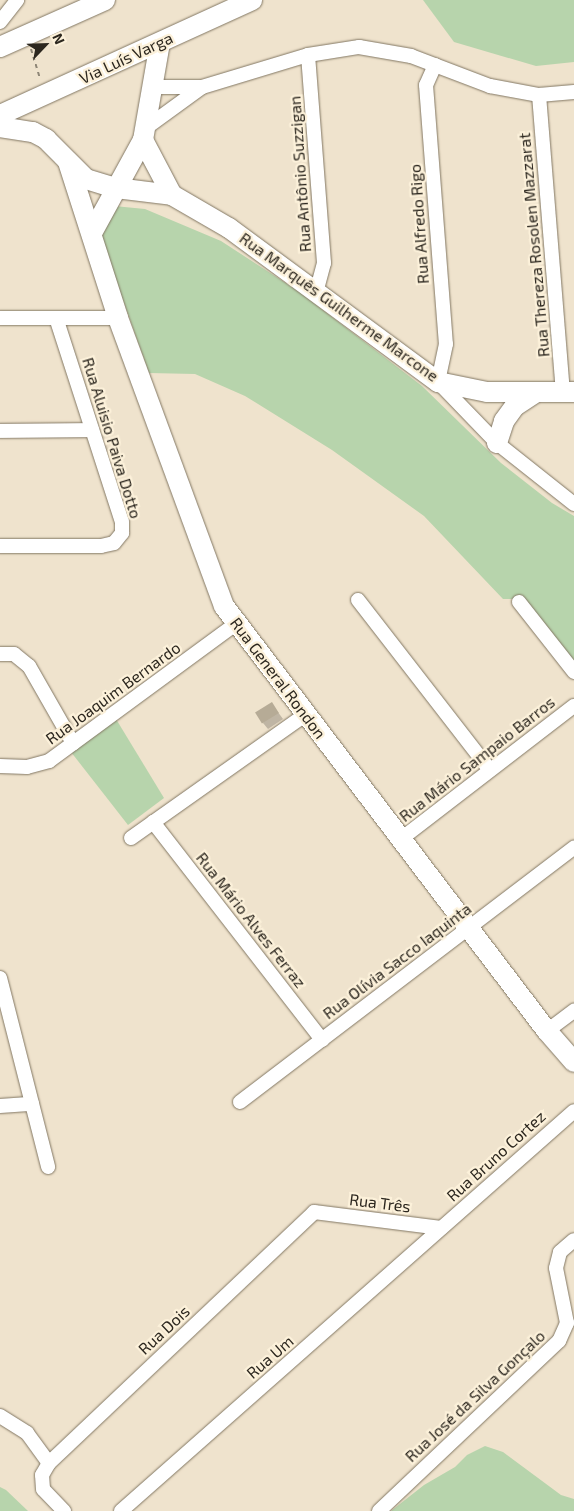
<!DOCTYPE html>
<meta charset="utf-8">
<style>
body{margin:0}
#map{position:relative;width:574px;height:1511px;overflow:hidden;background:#efe3cd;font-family:"Exo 2",sans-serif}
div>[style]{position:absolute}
.green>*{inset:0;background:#b7d4ac}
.shadow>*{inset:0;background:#0003}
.building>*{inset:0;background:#b6ab96;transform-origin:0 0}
.path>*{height:2px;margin-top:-1px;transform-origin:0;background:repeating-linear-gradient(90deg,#8e8676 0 4px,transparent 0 8px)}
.roads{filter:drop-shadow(0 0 1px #827763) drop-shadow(0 0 1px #827763)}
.street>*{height:14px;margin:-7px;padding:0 7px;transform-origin:7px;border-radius:7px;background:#fff}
.secondary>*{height:20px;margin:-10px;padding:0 10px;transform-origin:10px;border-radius:10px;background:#fff}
span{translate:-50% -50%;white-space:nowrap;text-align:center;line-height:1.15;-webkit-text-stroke:4.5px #fcf1da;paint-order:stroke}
.street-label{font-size:16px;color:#2c271f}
.north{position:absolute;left:20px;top:20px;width:50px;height:50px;-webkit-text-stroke:4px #fcf1da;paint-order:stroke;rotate:66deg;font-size:14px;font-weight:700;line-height:20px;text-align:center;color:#2c271f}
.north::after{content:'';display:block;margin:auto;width:18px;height:22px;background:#2c271f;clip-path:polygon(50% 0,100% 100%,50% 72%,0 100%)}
</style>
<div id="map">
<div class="green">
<div style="clip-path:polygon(423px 0,574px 0,574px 62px,536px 66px,454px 42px)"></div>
<div style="clip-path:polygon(114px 206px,145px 209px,221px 241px,298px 291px,422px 386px,501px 463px,552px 503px,574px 516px,574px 661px,525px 599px,503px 599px,424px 516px,332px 450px,245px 396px,195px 374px,149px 373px,101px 238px)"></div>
<div style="clip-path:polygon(116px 719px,164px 798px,128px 825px,71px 752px)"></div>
<div style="clip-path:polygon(485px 1446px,503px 1452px,561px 1495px,574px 1499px,574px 1511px,391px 1511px,424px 1485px,455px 1467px,467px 1455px)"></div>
<div style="clip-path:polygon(0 1487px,6px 1490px,28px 1511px,0 1511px)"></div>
</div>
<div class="shadow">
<div style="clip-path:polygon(272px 704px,283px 719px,268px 729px,263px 723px)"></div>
</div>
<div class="building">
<div style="left:272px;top:702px;width:13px;height:20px;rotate:58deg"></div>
</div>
<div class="path">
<div style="left:31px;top:49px;width:30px;rotate:73deg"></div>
</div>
<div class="roads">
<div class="street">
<div style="left:0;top:22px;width:28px;rotate:-52deg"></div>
<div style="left:308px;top:55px;width:209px;rotate:85.6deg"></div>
<div style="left:324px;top:263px;width:28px;rotate:105deg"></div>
<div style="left:435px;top:65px;width:22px;rotate:114deg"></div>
<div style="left:426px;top:85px;width:260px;rotate:85.6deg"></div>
<div style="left:446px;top:344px;width:39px;rotate:102deg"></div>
<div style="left:438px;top:382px;width:85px;rotate:46deg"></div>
<div style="left:497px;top:443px;width:98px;rotate:38.4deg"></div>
<div style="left:153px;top:87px;width:49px"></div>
<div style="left:202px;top:87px;width:111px;rotate:-16.8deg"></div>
<div style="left:308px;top:55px;width:52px;rotate:-8.9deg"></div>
<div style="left:359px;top:47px;width:53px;rotate:9.8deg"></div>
<div style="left:411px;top:56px;width:85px;rotate:20.8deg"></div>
<div style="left:490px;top:86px;width:50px;rotate:10.4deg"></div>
<div style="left:539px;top:95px;width:35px;rotate:-5deg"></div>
<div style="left:539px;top:95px;width:299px;rotate:85.4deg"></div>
<div style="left:147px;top:127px;width:68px;rotate:-36deg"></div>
<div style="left:0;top:318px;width:118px"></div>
<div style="left:0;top:431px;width:92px;rotate:-0.6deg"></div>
<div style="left:0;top:546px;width:101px"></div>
<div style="left:101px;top:546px;width:13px;rotate:-13deg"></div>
<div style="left:114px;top:543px;width:13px;rotate:-51deg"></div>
<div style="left:122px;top:533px;width:11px;rotate:-90deg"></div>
<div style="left:122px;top:522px;width:214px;rotate:-107.9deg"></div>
<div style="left:358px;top:600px;width:215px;rotate:52.2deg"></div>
<div style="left:519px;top:602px;width:89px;rotate:51.8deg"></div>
<div style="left:0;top:654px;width:14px"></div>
<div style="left:14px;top:654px;width:19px;rotate:39deg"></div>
<div style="left:29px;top:666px;width:89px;rotate:60.3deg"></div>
<div style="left:0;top:766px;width:27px;rotate:2deg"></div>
<div style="left:27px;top:767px;width:23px;rotate:-15deg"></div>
<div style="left:49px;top:761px;width:233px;rotate:-36.3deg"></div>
<div style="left:153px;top:822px;width:276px;rotate:52.2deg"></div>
<div style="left:131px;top:838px;width:213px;rotate:-35.3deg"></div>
<div style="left:401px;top:839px;width:218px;rotate:-37.6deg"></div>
<div style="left:0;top:978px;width:195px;rotate:75.7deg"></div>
<div style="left:547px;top:1031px;width:34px;rotate:-37deg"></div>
<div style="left:240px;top:1102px;width:420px;rotate:-37.3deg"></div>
<div style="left:0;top:1106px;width:32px;rotate:-4deg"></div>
<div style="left:0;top:1416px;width:32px;rotate:32deg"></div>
<div style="left:27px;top:1433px;width:37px;rotate:54deg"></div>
<div style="left:64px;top:1511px;width:30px;rotate:-134deg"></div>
<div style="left:43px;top:1489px;width:14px;rotate:-94deg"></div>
<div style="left:42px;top:1475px;width:14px;rotate:-60deg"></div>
<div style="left:49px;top:1463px;width:365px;rotate:-43.4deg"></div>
<div style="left:314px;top:1212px;width:128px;rotate:7.2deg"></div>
<div style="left:121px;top:1511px;width:604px;rotate:-41.44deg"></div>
<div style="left:379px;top:1511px;width:248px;rotate:-43.4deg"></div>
<div style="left:559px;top:1341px;width:20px;rotate:-66deg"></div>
<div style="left:567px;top:1323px;width:56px;rotate:-101.3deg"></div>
<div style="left:556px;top:1268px;width:16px;rotate:-76deg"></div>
<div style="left:560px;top:1252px;width:18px;rotate:-41deg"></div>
</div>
<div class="secondary">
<div style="left:0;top:47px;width:115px;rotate:-24.1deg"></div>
<div style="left:0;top:115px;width:277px;rotate:-24.5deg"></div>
<div style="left:0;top:127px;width:33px;rotate:9deg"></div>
<div style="left:33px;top:132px;width:15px;rotate:28deg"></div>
<div style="left:46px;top:139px;width:57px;rotate:45deg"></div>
<div style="left:86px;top:179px;width:31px;rotate:17deg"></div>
<div style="left:116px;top:188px;width:56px;rotate:7.1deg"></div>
<div style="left:172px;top:195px;width:66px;rotate:30.1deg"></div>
<div style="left:229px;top:228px;width:260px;rotate:36.4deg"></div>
<div style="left:438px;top:382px;width:50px;rotate:11.5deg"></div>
<div style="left:487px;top:392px;width:87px"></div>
<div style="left:143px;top:140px;width:62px;rotate:62.2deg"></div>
<div style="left:68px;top:162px;width:164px;rotate:72.2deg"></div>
<div style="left:118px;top:318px;width:307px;rotate:69.8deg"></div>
<div style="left:224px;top:606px;width:534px;rotate:52.77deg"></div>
<div style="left:547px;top:1031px;width:41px;rotate:48.9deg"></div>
<div style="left:92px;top:233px;width:106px;rotate:-61.3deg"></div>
<div style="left:143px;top:140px;width:98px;rotate:-80.1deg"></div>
<div style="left:497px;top:443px;width:23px;rotate:-72deg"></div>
<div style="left:504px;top:421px;width:19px;rotate:-54deg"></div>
<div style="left:515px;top:406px;width:24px;rotate:-33deg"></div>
</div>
</div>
<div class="street-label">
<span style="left:126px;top:58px;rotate:-25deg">Via Luís Varga</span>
<span style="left:300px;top:174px;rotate:-94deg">Rua Antônio Suzzigan</span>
<span style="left:419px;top:224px;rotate:-94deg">Rua Alfredo Rigo</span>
<span style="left:534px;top:245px;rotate:-95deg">Rua Thereza Rosolen Mazzarat</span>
<span style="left:339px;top:307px;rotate:36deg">Rua Marquês Guilherme Marcone</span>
<span style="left:112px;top:438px;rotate:73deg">Rua Aluisio Paiva Dotto</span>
<span style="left:278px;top:678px;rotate:53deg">Rua General Rondon</span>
<span style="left:113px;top:693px;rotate:-36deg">Rua Joaquim Bernardo</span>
<span style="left:477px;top:759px;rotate:-38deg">Rua Mário Sampaio Barros</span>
<span style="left:251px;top:920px;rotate:52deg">Rua Mário Alves Ferraz</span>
<span style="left:397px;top:961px;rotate:-37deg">Rua Olívia Sacco Iaquinta</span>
<span style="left:496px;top:1156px;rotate:-42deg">Rua Bruno Cortez</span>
<span style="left:380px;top:1203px;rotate:7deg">Rua Três</span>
<span style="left:164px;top:1330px;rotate:-43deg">Rua Dois</span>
<span style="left:270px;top:1357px;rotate:-41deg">Rua Um</span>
<span style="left:475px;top:1396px;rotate:-43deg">Rua José da Silva Gonçalo</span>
</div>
<div class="north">N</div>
</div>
